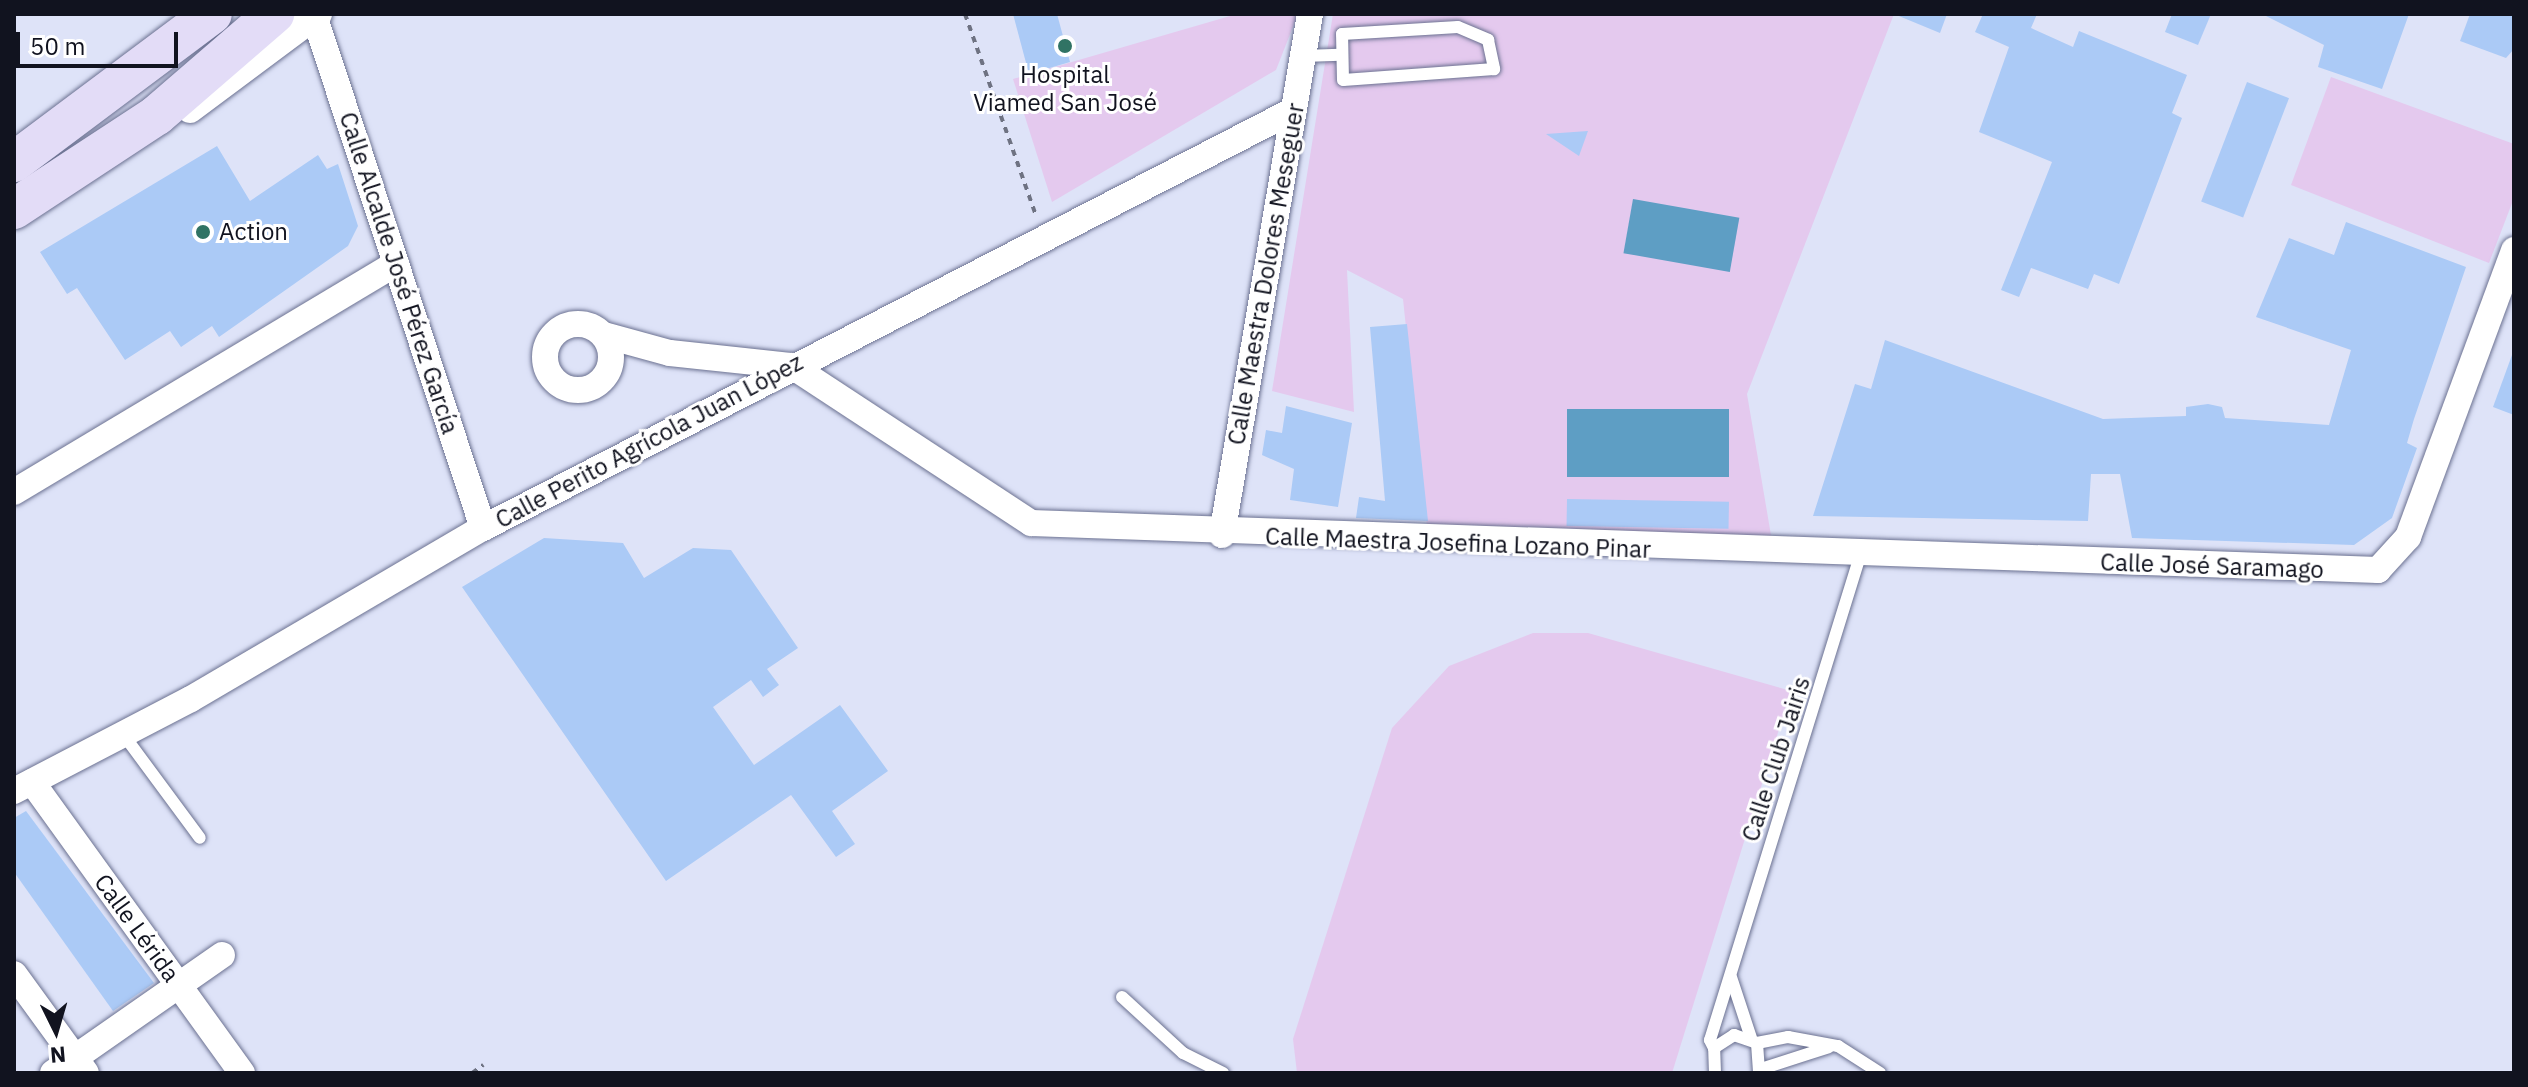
<!DOCTYPE html>
<meta charset="utf-8">
<style>
body{margin:0}
#map{position:relative;width:2528px;height:1087px;overflow:hidden;background:#dee3f8;font-family:"IBM Plex Sans",sans-serif}
div>[style]{position:absolute}
.green>*{inset:0;background:#e4c9ee}
.water>*{inset:0;background:#5e9ec4;transform-origin:0 0}
.building>*{inset:0;background:#abcaf6;transform-origin:0 0}
.path>*{height:4px;margin-top:-2px;transform-origin:0;background:repeating-linear-gradient(90deg,#6e7282 0 6px,transparent 0 12px)}
.roads{filter:drop-shadow(0 0 2px #6b7191) drop-shadow(0 0 2px #6b7191)}
.lane>*{height:12px;margin:-6px;padding:0 6px;transform-origin:6px;border-radius:6px;background:#fff}
.street>*{height:26px;margin:-13px;padding:0 13px;transform-origin:13px;border-radius:13px;background:#fff}
.street>.ring{margin:-13px;padding:0;box-sizing:content-box;background:none;border:26px solid #fff;border-radius:50%}
.primary>*{height:40px;margin:-20px;padding:0 20px;transform-origin:20px;border-radius:20px;background:#e3dcf7}
.dots>*{width:22px;height:22px;translate:-50% -50%;box-sizing:border-box;border:4px solid #fff;border-radius:50%}
span{translate:-50% -50%;white-space:nowrap;text-align:center;line-height:1.15;-webkit-text-stroke:6px #fff;paint-order:stroke}
.poi-label{font-size:24px;color:#11131f}
.left{translate:0 -50%;text-align:left}
.street-label{font-size:24px;color:#11131f}
.frame{position:absolute;inset:0;border:16px solid #11131f;pointer-events:none}
.north{position:absolute;left:16px;top:991px;width:80px;height:80px;-webkit-text-stroke:6px #fff;paint-order:stroke;rotate:175deg;font-size:22px;font-weight:700;line-height:32px;text-align:center;color:#11131f}
.north::after{content:'';display:block;margin:auto;width:28px;height:36px;background:#11131f;clip-path:polygon(50% 0,100% 100%,50% 72%,0 100%)}
.scale{position:absolute;left:16px;top:32px;width:162px;height:36px;box-sizing:border-box;border:4px solid #11131f;border-top:0;padding-left:10px;font-size:24px;line-height:28px;white-space:nowrap;color:#11131f;-webkit-text-stroke:6px #fff;paint-order:stroke}
</style>
<div id="map">
<div class="green">
<div style="clip-path:polygon(1237px 14px,1298px 14px,1276px 70px,1052px 202px,1013px 79px)"></div>
<div style="clip-path:polygon(1333px 14px,1894px 14px,1747px 394px,1773px 547px,1428px 537px,1403px 299px,1347px 270px,1354px 412px,1272px 391px)"></div>
<div style="clip-path:polygon(2331px 77px,2514px 144px,2514px 198px,2489px 263px,2291px 185px)"></div>
<div style="clip-path:polygon(1533px 633px,1588px 633px,1791px 691px,1672px 1073px,1297px 1073px,1293px 1039px,1392px 728px,1449px 666px)"></div>
</div>
<div class="water">
<div style="left:1633px;top:199px;width:108px;height:55px;rotate:10deg"></div>
<div style="left:1567px;top:409px;width:162px;height:68px"></div>
</div>
<div class="building">
<div style="clip-path:polygon(1013px 14px,1057px 14px,1070px 62px,1029px 74px)"></div>
<div style="clip-path:polygon(1894px 14px,1947px 14px,1940px 33px)"></div>
<div style="clip-path:polygon(1983px 14px,2037px 14px,2031px 28px,2073px 47px,2079px 31px,2187px 75px,2172px 113px,2182px 118px,2119px 284px,2094px 274px,2088px 289px,2031px 268px,2019px 297px,2001px 290px,2052px 162px,1979px 132px,2009px 47px,1975px 32px)"></div>
<div style="clip-path:polygon(2172px 14px,2211px 14px,2198px 45px,2165px 32px)"></div>
<div style="clip-path:polygon(2262px 14px,2409px 14px,2382px 89px,2318px 67px,2324px 45px)"></div>
<div style="clip-path:polygon(2470px 14px,2514px 14px,2514px 49px,2506px 58px,2460px 41px)"></div>
<div style="left:2247px;top:82px;width:45px;height:128px;rotate:21deg"></div>
<div style="clip-path:polygon(1588px 131px,1579px 156px,1546px 134px)"></div>
<div style="clip-path:polygon(217px 146px,250px 201px,318px 155px,327px 169px,338px 164px,358px 226px,348px 246px,219px 337px,212px 326px,181px 347px,170px 331px,125px 360px,77px 288px,67px 294px,40px 252px)"></div>
<div style="clip-path:polygon(2346px 222px,2466px 267px,2414px 419px,2407px 443px,2417px 448px,2392px 518px,2354px 545px,2132px 538px,2120px 474px,2091px 474px,2088px 521px,1813px 516px,1855px 384px,1871px 389px,1885px 340px,2103px 419px,2186px 416px,2186px 407px,2208px 404px,2222px 407px,2225px 418px,2329px 425px,2351px 350px,2256px 317px,2289px 238px,2334px 255px)"></div>
<div style="clip-path:polygon(1407px 324px,1428px 521px,1356px 518px,1359px 497px,1385px 501px,1370px 327px)"></div>
<div style="clip-path:polygon(2512px 355px,2514px 356px,2514px 415px,2493px 407px)"></div>
<div style="clip-path:polygon(1286px 406px,1352px 423px,1338px 507px,1290px 500px,1294px 469px,1262px 455px,1266px 430px,1282px 433px)"></div>
<div style="left:1567px;top:499px;width:162px;height:27px;rotate:1deg"></div>
<div style="clip-path:polygon(544px 538px,623px 543px,644px 578px,693px 548px,731px 550px,798px 648px,767px 669px,779px 685px,763px 697px,751px 680px,713px 707px,754px 765px,840px 705px,888px 771px,832px 811px,855px 844px,836px 857px,791px 795px,666px 881px,462px 587px)"></div>
<div style="clip-path:polygon(26px 811px,154px 983px,113px 1011px,14px 872px,14px 818px)"></div>
</div>
<div class="path">
<div style="left:965px;top:14px;width:214px;rotate:70.6deg"></div>
<div style="left:472px;top:1073px;width:14px;rotate:-36deg"></div>
</div>
<div class="roads">
<div class="lane">
<div style="left:1458px;top:27px;width:33px;rotate:23deg"></div>
<div style="left:1488px;top:40px;width:30px;rotate:78deg"></div>
<div style="left:1494px;top:69px;width:151px;rotate:175.8deg"></div>
<div style="left:1343px;top:80px;width:46px;rotate:-91.2deg"></div>
<div style="left:1342px;top:34px;width:116px;rotate:-3.5deg"></div>
<div style="left:1303px;top:56px;width:37px;rotate:-2deg"></div>
<div style="left:123px;top:734px;width:129px;rotate:53.5deg"></div>
<div style="left:1731px;top:977px;width:64px;rotate:71.8deg"></div>
<div style="left:1122px;top:997px;width:83px;rotate:42.6deg"></div>
<div style="left:1183px;top:1053px;width:45px;rotate:26.6deg"></div>
<div style="left:1757px;top:1043px;width:32px;rotate:-11deg"></div>
<div style="left:1788px;top:1037px;width:51px;rotate:10.2deg"></div>
<div style="left:1838px;top:1046px;width:50px;rotate:32.7deg"></div>
<div style="left:1714px;top:1048px;width:9px;rotate:-117deg"></div>
<div style="left:1710px;top:1040px;width:507px;rotate:-72.78deg"></div>
<div style="left:1761px;top:1069px;width:71px;rotate:-17.9deg"></div>
<div style="left:1715px;top:1073px;width:25px;rotate:-92deg"></div>
<div style="left:1714px;top:1048px;width:24px;rotate:-33deg"></div>
<div style="left:1734px;top:1035px;width:24px;rotate:19deg"></div>
<div style="left:1757px;top:1043px;width:30px;rotate:86deg"></div>
</div>
<div class="street">
<div style="left:315px;top:18px;width:537px;rotate:71.77deg"></div>
<div style="left:190px;top:110px;width:161px;rotate:-36.7deg"></div>
<div class="ring" style="left:545px;top:324px;width:40px;height:40px"></div>
<div style="left:604px;top:335px;width:68px;rotate:15.3deg"></div>
<div style="left:670px;top:353px;width:123px;rotate:6.1deg"></div>
<div style="left:792px;top:366px;width:286px;rotate:33.3deg"></div>
<div style="left:1031px;top:523px;width:1348px;rotate:2deg"></div>
<div style="left:2378px;top:570px;width:45px;rotate:-47.7deg"></div>
<div style="left:2408px;top:537px;width:306px;rotate:-69.7deg"></div>
<div style="left:14px;top:492px;width:445px;rotate:-30.9deg"></div>
<div style="left:1222px;top:535px;width:528px;rotate:-80.41deg"></div>
<div style="left:32px;top:782px;width:359px;rotate:54.2deg"></div>
<div style="left:14px;top:791px;width:199px;rotate:-27.5deg"></div>
<div style="left:191px;top:699px;width:338px;rotate:-30.4deg"></div>
<div style="left:483px;top:528px;width:912px;rotate:-27.27deg"></div>
<div style="left:14px;top:974px;width:122px;rotate:54deg"></div>
<div style="left:53px;top:1073px;width:206px;rotate:-34.9deg"></div>
</div>
<div class="primary">
<div style="left:14px;top:162px;width:247px;rotate:-36.8deg"></div>
<div style="left:14px;top:209px;width:171px;rotate:-33.3deg"></div>
<div style="left:157px;top:115px;width:155px;rotate:-40.8deg"></div>
</div>
</div>
<div class="dots">
<div style="left:1065px;top:46px;background:#307364"></div>
<div style="left:203px;top:232px;background:#307364"></div>
</div>
<div class="poi-label">
<span style="left:1065px;top:89px">Hospital<br>Viamed San José</span>
<span class="left" style="left:219px;top:232px">Action</span>
</div>
<div class="street-label">
<span style="left:399px;top:273px;rotate:72deg">Calle Alcalde José Pérez García</span>
<span style="left:1266px;top:274px;rotate:-80deg">Calle Maestra Dolores Meseguer</span>
<span style="left:649px;top:441px;rotate:-28deg">Calle Perito Agrícola Juan López</span>
<span style="left:1458px;top:543px;rotate:2deg">Calle Maestra Josefina Lozano Pinar</span>
<span style="left:2212px;top:566px;rotate:2deg">Calle José Saramago</span>
<span style="left:1776px;top:759px;rotate:-72deg">Calle Club Jairis</span>
<span style="left:137px;top:928px;rotate:54deg">Calle Lérida</span>
</div>
<div class="frame"></div>
<div class="north">N</div>
<div class="scale">50 m</div>
</div>
